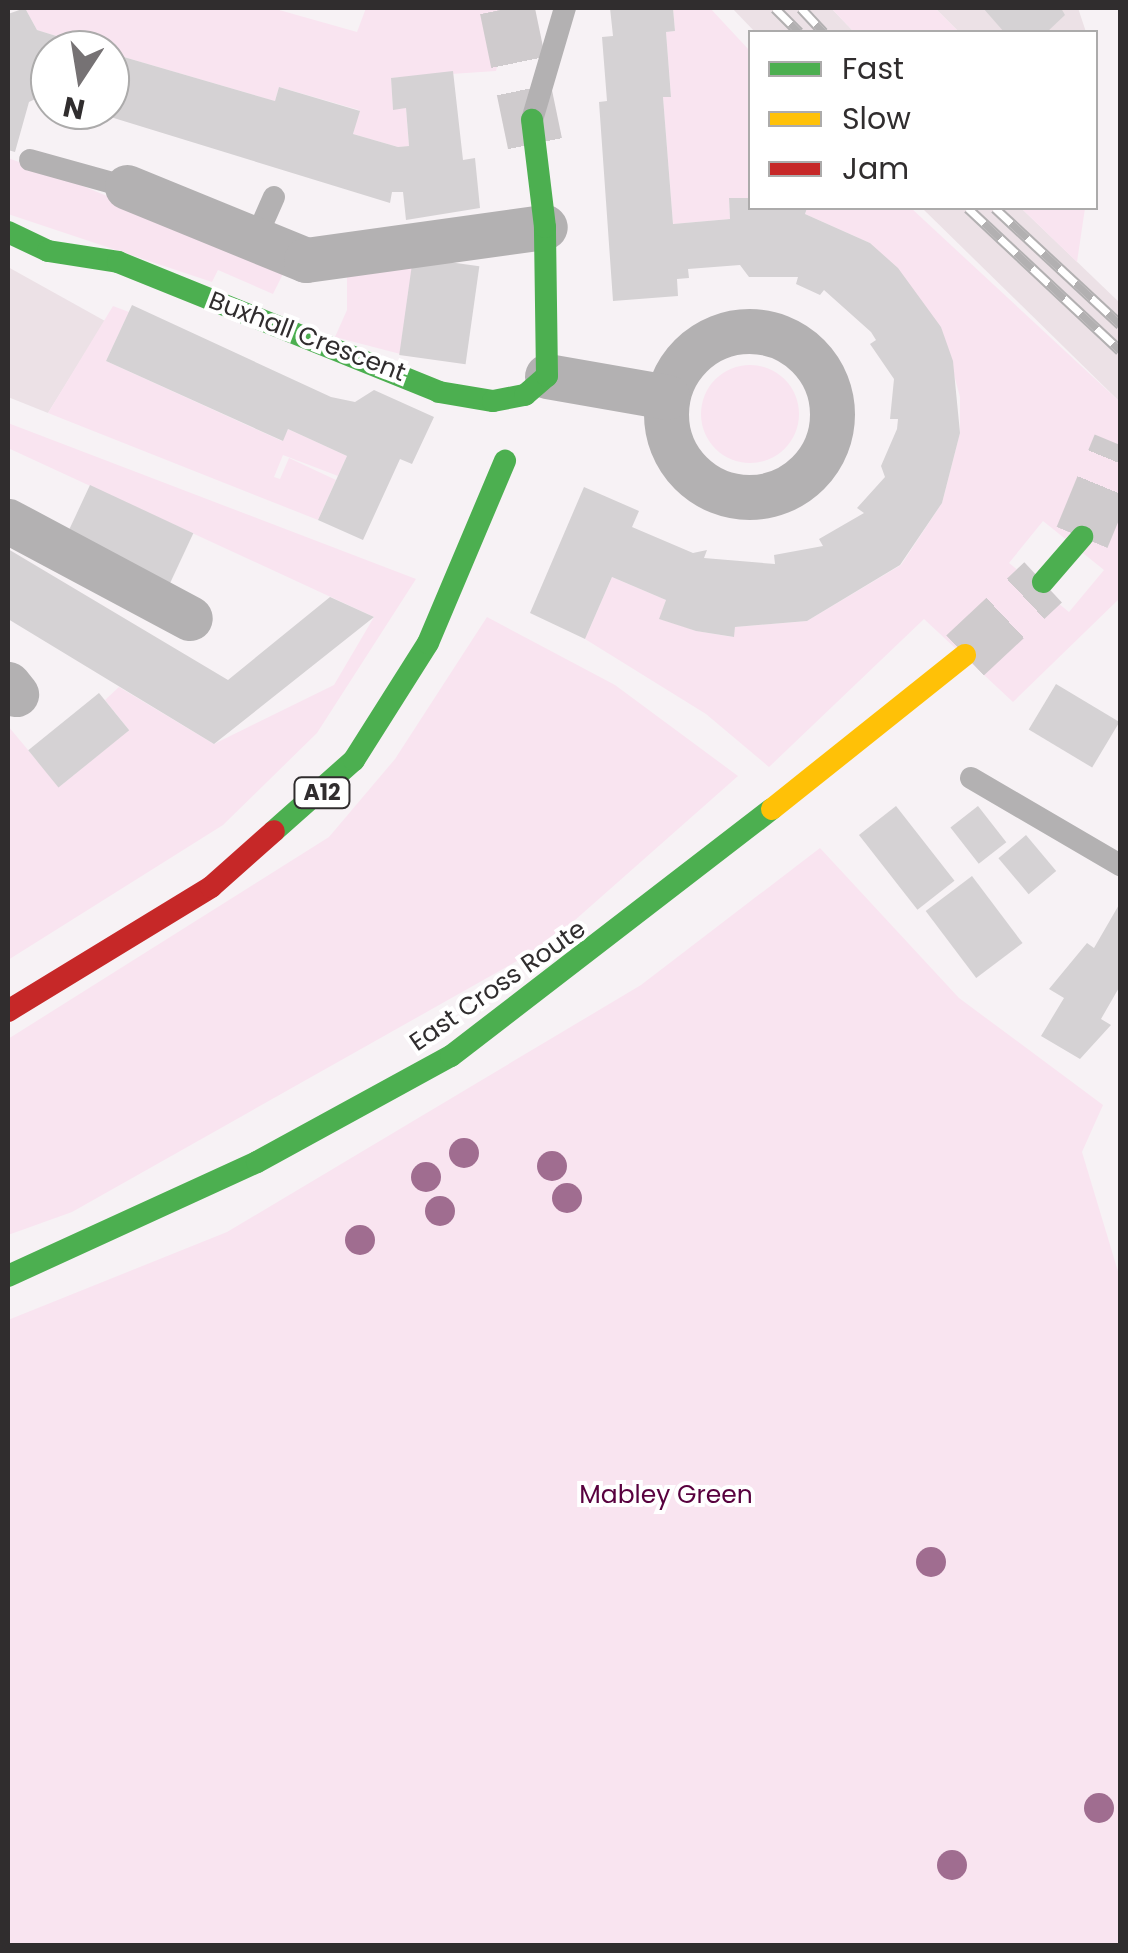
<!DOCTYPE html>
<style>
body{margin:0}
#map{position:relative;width:1128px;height:1953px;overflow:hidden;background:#f7f2f5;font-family:Poppins,sans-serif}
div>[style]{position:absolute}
.built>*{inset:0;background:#ece1e6}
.green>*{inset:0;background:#f9e4f0}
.round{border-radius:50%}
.building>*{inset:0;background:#d5d2d4;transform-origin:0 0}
.highway-tunnel>*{height:55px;margin-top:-27.5px;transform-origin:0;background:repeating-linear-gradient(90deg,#cfcbcd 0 55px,transparent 0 83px)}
.lane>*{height:22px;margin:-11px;padding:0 11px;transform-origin:11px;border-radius:11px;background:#b3b1b2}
.street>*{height:45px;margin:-22.5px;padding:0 22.5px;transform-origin:22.5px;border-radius:22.5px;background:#b3b1b2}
.street>.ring{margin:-22.5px;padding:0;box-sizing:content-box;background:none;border:45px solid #b3b1b2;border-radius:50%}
.fast>*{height:22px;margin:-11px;padding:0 11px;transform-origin:11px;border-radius:11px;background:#4caf50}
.slow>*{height:22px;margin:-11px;padding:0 11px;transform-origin:11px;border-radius:11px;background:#ffc107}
.jam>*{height:22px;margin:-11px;padding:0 11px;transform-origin:11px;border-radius:11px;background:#c62828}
.rail>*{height:11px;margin-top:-5.5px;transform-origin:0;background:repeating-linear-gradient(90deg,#fff 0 22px,#b2b0b1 0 44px);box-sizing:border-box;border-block:2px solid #b2b0b1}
.trees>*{width:30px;height:30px;margin:-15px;border-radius:50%;background:#a06d90}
span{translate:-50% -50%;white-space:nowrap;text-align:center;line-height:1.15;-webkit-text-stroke:8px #fff;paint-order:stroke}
.shield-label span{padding:2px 8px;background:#fff;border:2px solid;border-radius:8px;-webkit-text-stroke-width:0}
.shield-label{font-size:22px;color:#302d2e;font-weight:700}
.street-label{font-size:25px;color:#302d2e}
.park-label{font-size:25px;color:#58003e}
.frame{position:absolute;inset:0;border:10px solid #302d2e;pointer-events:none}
.legend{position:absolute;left:748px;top:30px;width:350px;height:180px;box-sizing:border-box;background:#fff;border:2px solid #acabab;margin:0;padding:12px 18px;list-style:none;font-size:30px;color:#302d2e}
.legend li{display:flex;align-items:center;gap:20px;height:50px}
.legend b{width:50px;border:2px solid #acabab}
.north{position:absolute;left:30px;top:30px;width:100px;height:100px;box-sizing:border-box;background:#fff;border:2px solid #acabab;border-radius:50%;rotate:192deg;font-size:28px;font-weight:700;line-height:40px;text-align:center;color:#302d2e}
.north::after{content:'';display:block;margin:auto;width:35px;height:45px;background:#767274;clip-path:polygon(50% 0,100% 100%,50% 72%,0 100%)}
</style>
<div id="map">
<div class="built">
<div style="clip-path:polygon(732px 8px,831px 8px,854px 32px,755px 32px)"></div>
<div style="clip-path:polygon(935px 8px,1078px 8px,1086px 32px,959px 32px)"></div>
<div style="clip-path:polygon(922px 208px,1021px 208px,1120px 303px,1120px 402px)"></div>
<div style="clip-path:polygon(8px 267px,105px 321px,48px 413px,8px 397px)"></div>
</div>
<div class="green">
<div style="clip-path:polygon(25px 8px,272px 8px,357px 32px,366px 8px,511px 8px,496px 71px,391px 78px,393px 109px,406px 108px,409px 146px,398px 147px,353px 134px,359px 110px,279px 87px,275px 101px,110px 53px,37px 30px)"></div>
<div style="clip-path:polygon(673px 8px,710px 8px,750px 51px,750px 198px,729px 198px,730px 219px,673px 224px,663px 97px,671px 96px,666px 32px,675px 31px)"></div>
<div style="clip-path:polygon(831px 8px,935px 8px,959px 32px,854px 32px)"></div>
<div style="clip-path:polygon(8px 158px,66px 179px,285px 270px,273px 294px,218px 270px,212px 282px,8px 214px)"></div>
<div style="clip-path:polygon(evenodd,807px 208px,911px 208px,1120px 402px,1120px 598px,1013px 702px,924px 619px,769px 767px,706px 714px,585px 639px,612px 577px,666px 600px,660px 619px,697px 631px,733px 637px,735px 627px,807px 621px,901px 565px,942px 503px,960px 433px,960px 397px,941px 327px,870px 243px,805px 214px,807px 208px,1043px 521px,1104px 570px,1069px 612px,1009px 563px,1043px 521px)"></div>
<div style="clip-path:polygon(1021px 208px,1085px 208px,1077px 262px)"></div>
<div style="clip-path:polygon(413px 257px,408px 356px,335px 337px,347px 310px,347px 272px)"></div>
<div style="clip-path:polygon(113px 306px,129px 312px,106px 361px,282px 441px,288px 429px,347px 456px,338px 476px,283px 455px,274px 477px,280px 479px,289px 458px,336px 480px,318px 520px,48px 413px)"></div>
<div class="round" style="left:701px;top:365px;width:98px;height:98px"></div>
<div style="clip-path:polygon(8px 423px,416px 579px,317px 733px,223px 825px,8px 960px,8px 726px,59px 787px,129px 730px,105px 700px,119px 687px,214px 744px,334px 685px,374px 617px,8px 448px)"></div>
<div style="clip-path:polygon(487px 617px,615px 685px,738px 776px,549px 943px,72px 1212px,8px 1235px,8px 1039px,329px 837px,395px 759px)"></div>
<div style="clip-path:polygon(820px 848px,959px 998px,1103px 1105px,1082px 1152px,1120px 1278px,1120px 1945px,8px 1945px,8px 1320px,227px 1232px,641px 985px)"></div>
</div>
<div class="building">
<div style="clip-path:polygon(25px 8px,37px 30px,98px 49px,50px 50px,50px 92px,29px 102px,15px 152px,8px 150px,8px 14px)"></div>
<div style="clip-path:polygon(610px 8px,673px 8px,675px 31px,666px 32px,671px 97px,663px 97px,673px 224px,730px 219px,729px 198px,750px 198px,750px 208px,807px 208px,805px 214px,870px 243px,898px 268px,941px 327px,953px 361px,960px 433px,942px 503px,900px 565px,807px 621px,735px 627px,734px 637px,696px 631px,659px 619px,666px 600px,612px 577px,585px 639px,530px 613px,584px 487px,639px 511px,632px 527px,693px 553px,707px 550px,704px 558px,775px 564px,774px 555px,823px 546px,819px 539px,864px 513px,857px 508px,885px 477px,881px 466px,897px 429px,898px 419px,890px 419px,894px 379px,870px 344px,876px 340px,871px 332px,824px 290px,820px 295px,796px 284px,798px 277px,749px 277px,740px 265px,688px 269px,689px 278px,677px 279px,678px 296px,613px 301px,599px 102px,607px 101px,602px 37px,613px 36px)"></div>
<div style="clip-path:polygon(983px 8px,1061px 8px,1065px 15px,1047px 32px,1004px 32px)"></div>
<div style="clip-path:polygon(110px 53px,275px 101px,279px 87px,360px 111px,353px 134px,398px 147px,409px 146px,406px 108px,393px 110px,391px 78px,453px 71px,463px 160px,475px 158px,480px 208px,406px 220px,403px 192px,392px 192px,390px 203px,91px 111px,110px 110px)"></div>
<div style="left:413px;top:257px;width:67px;height:99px;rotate:8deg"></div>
<div style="clip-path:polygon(132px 305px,331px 397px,355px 402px,374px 390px,434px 417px,412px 464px,400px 459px,363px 540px,318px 520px,347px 456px,288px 429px,283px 441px,106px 361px)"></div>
<div style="left:90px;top:485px;width:114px;height:61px;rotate:25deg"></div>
<div style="clip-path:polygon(8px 549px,228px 680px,330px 597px,374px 617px,214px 744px,8px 619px)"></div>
<div style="left:1056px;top:684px;width:74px;height:53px;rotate:31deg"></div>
<div style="left:99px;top:693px;width:48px;height:91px;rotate:51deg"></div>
<div style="left:896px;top:806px;width:95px;height:47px;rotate:52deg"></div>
<div style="left:978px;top:806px;width:46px;height:35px;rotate:52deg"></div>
<div style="left:1026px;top:835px;width:47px;height:36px;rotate:50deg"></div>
<div style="left:972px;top:876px;width:84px;height:58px;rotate:53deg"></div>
<div style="clip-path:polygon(1120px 903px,1120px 986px,1101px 1019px,1111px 1025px,1080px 1059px,1041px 1036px,1064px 998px,1049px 989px,1087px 943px,1094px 948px)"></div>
</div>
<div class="highway-tunnel">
<div style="left:507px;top:8px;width:162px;rotate:78.3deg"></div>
<div style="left:1082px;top:537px;width:100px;rotate:-67.6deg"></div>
<div style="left:965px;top:655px;width:107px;rotate:-43.1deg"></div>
</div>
<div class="lane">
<div style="left:532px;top:120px;width:117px;rotate:-73.6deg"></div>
<div style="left:30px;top:160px;width:101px;rotate:15.6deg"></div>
<div style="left:255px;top:240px;width:47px;rotate:-66.2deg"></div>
<div style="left:971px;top:778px;width:173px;rotate:30.3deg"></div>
</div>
<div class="street">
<div style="left:127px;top:187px;width:193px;rotate:22.2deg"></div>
<div style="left:306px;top:260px;width:241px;rotate:-7.9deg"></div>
<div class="ring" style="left:666px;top:331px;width:121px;height:121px"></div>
<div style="left:547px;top:376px;width:122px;rotate:9.9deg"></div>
<div style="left:8px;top:521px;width:206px;rotate:28.1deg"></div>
<div style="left:8px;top:684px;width:13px;rotate:51deg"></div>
</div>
<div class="fast">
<div style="left:8px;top:232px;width:44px;rotate:25.4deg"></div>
<div style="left:48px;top:251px;width:71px;rotate:8.9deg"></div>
<div style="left:118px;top:262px;width:346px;rotate:22deg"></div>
<div style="left:439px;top:392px;width:55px;rotate:9.5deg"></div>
<div style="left:493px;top:401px;width:33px;rotate:-11deg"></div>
<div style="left:525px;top:395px;width:29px;rotate:-41deg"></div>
<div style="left:547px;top:376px;width:149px;rotate:-90.8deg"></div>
<div style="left:545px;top:227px;width:108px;rotate:-96.9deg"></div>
<div style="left:1043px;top:582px;width:60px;rotate:-49.1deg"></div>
<div style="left:274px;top:831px;width:107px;rotate:-41.6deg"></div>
<div style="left:354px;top:760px;width:138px;rotate:-57.7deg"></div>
<div style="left:428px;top:643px;width:198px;rotate:-67.1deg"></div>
<div style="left:8px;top:1276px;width:274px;rotate:-24.6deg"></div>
<div style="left:257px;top:1162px;width:221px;rotate:-28.7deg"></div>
<div style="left:451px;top:1056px;width:405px;rotate:-37.6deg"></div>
</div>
<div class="slow">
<div style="left:772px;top:809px;width:247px;rotate:-38.6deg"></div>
</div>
<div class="jam">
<div style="left:8px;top:1011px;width:238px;rotate:-31.4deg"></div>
<div style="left:211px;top:887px;width:84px;rotate:-41.6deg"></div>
</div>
<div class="rail">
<div style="left:775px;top:8px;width:34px;rotate:45deg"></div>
<div style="left:801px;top:8px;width:33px;rotate:47deg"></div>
<div style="left:968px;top:208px;width:208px;rotate:43.1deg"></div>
<div style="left:995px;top:208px;width:171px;rotate:42.9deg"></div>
</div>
<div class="trees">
<div style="left:464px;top:1153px"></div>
<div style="left:552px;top:1166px"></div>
<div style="left:426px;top:1177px"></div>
<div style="left:567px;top:1198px"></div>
<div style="left:440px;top:1211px"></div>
<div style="left:360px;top:1240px"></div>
<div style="left:931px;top:1562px"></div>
<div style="left:1099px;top:1808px"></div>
<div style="left:952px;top:1865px"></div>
</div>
<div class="shield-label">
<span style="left:322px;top:793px">A12</span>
</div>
<div class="street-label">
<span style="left:307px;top:337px;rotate:21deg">Buxhall Crescent</span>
<span style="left:498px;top:986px;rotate:-35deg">East Cross Route</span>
</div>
<div class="park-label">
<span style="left:666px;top:1495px">Mabley Green</span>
</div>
<div class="frame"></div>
<ul class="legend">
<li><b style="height:12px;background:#4caf50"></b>Fast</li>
<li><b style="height:12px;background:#ffc107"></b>Slow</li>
<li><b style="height:12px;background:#c62828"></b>Jam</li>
</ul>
<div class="north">N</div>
</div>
